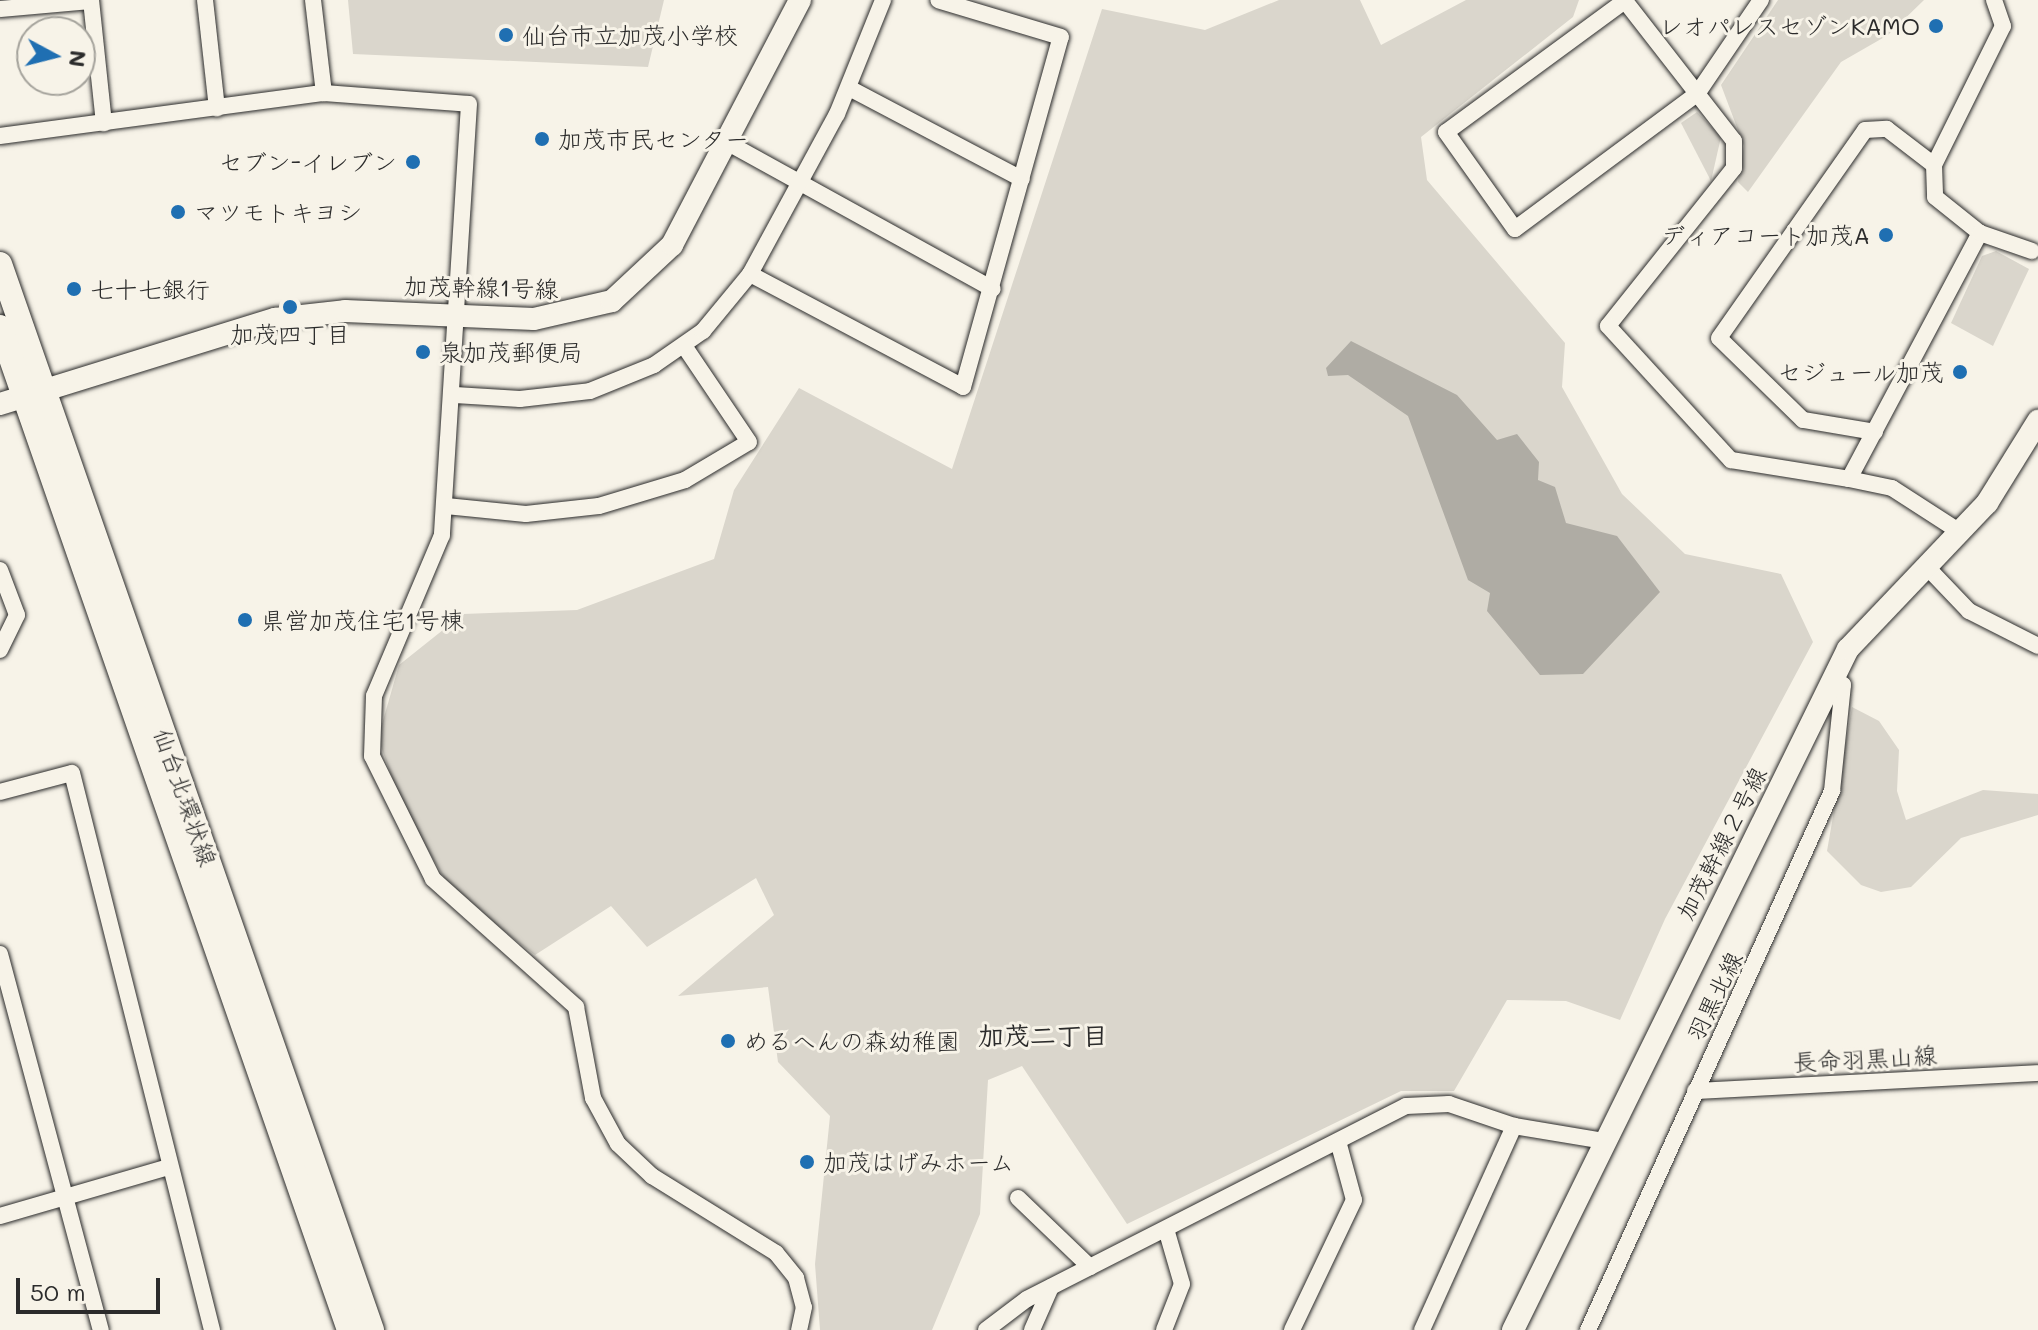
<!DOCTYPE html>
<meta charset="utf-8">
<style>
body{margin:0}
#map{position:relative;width:2038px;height:1330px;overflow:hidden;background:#f7f3e8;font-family:Mali,"Klee One",sans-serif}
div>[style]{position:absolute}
.green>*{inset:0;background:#dad6cc}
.water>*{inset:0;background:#afaca4}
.roads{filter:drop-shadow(0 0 2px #2b2b2b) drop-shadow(0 0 2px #2b2b2b)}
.street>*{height:16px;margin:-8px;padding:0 8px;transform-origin:8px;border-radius:8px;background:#f7f3e8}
.secondary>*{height:22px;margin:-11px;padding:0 11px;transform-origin:11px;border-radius:11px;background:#f7f3e8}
.primary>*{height:24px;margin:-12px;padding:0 12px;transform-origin:12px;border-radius:12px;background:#f7f3e8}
.dots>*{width:22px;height:22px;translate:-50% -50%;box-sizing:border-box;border:4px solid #f7f3e8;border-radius:50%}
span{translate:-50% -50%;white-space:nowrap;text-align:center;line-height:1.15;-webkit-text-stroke:6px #f7f3e8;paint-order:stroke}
.poi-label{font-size:24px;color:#2b2b2b}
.right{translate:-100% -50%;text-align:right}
.left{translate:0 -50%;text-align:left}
.street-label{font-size:24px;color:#2b2b2b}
.neighbourhood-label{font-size:26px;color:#2b2b2b;font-weight:700}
.north{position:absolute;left:16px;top:16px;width:80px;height:80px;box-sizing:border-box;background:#f7f3e8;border:2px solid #a5a39c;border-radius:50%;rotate:97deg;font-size:22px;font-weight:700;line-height:32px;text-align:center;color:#2b2b2b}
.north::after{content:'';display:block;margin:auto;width:28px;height:36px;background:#1f6fb2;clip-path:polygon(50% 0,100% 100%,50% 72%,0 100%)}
.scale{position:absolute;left:16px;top:1278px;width:144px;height:36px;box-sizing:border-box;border:4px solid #2b2b2b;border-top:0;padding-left:10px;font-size:24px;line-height:28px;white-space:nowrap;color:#2b2b2b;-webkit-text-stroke:6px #f7f3e8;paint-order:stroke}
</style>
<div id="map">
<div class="green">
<div style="clip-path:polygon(348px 0,664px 0,648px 67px,353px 54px)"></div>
<div style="clip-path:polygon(1279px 0,1360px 0,1381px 45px,1466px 0,1579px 0,1573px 17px,1421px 137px,1427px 180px,1565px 343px,1562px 387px,1622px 494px,1685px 554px,1781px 574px,1813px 642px,1665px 919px,1620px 1020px,1566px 1001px,1507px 1000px,1454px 1091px,1401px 1091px,1127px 1224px,1022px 1066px,988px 1080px,980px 1214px,932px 1330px,820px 1330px,815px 1264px,830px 1116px,778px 1062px,768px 987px,678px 996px,774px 915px,756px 878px,647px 947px,611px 906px,535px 955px,452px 891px,402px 806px,378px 738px,399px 665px,463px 614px,577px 610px,714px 559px,734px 490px,799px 388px,952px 469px,1102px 9px,1205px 30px)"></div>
<div style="clip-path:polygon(1778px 0,1924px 0,1888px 35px,1841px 62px,1748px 192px,1738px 182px,1744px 146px,1721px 85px)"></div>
<div style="clip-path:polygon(1697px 112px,1721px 137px,1711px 181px,1681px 123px)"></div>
<div style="clip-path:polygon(1996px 251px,2029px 269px,1993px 346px,1951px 323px,1982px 256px)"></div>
<div style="clip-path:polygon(1852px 707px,1879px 721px,1899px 750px,1897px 791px,1906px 820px,1983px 790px,2038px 794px,2038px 815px,1961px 838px,1911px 887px,1881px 892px,1861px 885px,1827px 851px)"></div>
</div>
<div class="water">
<div style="clip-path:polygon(1351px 341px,1457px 395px,1497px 440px,1517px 434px,1539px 462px,1538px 480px,1555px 487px,1566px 523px,1617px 536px,1660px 592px,1583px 674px,1540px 675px,1487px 611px,1490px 593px,1468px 580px,1408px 416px,1348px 375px,1328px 376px,1326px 368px)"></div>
</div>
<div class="roads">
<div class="street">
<div style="left:91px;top:0;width:124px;rotate:84deg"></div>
<div style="left:205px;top:0;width:109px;rotate:83.7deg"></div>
<div style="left:313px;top:0;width:94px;rotate:83.3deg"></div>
<div style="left:1626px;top:0;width:223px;rotate:143.7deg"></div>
<div style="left:1446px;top:132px;width:119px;rotate:54.6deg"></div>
<div style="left:1515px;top:229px;width:227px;rotate:-36.6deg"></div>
<div style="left:1697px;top:94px;width:114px;rotate:-55.8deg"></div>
<div style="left:1625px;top:1px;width:177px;rotate:52.1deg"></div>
<div style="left:1734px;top:141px;width:27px;rotate:90deg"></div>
<div style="left:1734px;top:168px;width:202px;rotate:128.6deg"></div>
<div style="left:1608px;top:326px;width:182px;rotate:47.5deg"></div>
<div style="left:1731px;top:460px;width:120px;rotate:9.1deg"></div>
<div style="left:0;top:9px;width:91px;rotate:-5deg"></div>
<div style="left:851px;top:89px;width:193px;rotate:27.8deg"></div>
<div style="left:0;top:136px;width:327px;rotate:-7.6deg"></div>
<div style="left:324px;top:93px;width:145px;rotate:4.3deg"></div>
<div style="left:469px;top:104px;width:432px;rotate:93.6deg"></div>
<div style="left:442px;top:535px;width:175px;rotate:112.9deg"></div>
<div style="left:374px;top:696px;width:60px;rotate:91.9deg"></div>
<div style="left:372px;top:756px;width:137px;rotate:63.6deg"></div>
<div style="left:433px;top:879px;width:192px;rotate:41.8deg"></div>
<div style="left:576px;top:1007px;width:93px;rotate:79.4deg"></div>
<div style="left:593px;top:1098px;width:52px;rotate:61.5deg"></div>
<div style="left:618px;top:1144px;width:47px;rotate:43.3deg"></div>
<div style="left:652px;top:1176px;width:146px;rotate:31.8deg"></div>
<div style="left:776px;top:1253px;width:32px;rotate:51deg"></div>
<div style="left:796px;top:1278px;width:30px;rotate:75deg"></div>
<div style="left:804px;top:1307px;width:24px;rotate:102deg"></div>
<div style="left:730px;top:144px;width:300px;rotate:28.9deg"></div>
<div style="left:1934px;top:165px;width:155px;rotate:-63.6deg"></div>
<div style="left:2003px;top:26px;width:28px;rotate:-109deg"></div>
<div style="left:750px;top:274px;width:241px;rotate:27.9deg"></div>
<div style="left:963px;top:387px;width:363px;rotate:-74.4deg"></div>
<div style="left:1061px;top:37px;width:128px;rotate:-163.3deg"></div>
<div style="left:455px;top:395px;width:65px;rotate:3.5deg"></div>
<div style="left:520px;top:399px;width:70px;rotate:-6.5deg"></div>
<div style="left:590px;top:391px;width:69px;rotate:-22.1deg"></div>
<div style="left:654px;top:365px;width:60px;rotate:-34.8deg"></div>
<div style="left:703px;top:331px;width:74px;rotate:-50.5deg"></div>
<div style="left:750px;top:274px;width:182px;rotate:-61.5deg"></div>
<div style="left:837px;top:114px;width:123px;rotate:-68deg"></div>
<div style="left:1875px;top:432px;width:73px;rotate:-170.5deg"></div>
<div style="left:1803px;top:420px;width:117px;rotate:-135.7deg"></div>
<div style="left:1719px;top:338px;width:254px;rotate:-54.9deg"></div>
<div style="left:1865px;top:130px;width:22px;rotate:-3deg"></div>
<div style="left:1887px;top:129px;width:59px;rotate:37.5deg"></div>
<div style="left:1934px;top:165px;width:32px;rotate:88deg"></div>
<div style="left:1935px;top:197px;width:58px;rotate:38.7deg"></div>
<div style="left:446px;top:506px;width:80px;rotate:5.7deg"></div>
<div style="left:526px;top:514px;width:73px;rotate:-6.3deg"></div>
<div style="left:599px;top:506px;width:90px;rotate:-16.8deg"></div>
<div style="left:685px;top:480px;width:74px;rotate:-30.7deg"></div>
<div style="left:749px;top:442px;width:115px;rotate:-124deg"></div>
<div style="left:1957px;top:530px;width:77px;rotate:-147.1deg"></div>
<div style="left:1892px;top:488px;width:44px;rotate:-168.2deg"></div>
<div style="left:1849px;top:479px;width:279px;rotate:-62deg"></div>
<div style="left:1980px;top:233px;width:55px;rotate:19.1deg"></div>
<div style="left:1925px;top:565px;width:64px;rotate:46.3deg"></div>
<div style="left:1969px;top:611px;width:77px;rotate:26.9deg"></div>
<div style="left:0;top:570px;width:48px;rotate:69.3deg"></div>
<div style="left:17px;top:615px;width:39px;rotate:116deg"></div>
<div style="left:0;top:792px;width:74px;rotate:-14.8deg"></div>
<div style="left:72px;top:773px;width:574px;rotate:75.89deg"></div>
<div style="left:0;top:954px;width:389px;rotate:75deg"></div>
<div style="left:1695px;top:1091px;width:343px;rotate:-3deg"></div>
<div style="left:1018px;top:1198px;width:100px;rotate:43.8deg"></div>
<div style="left:0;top:1216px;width:176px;rotate:-16.2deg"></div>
<div style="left:986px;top:1330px;width:51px;rotate:-37.1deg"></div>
<div style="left:1027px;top:1299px;width:425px;rotate:-27deg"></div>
<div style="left:1406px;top:1106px;width:43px;rotate:-2.7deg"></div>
<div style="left:1449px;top:1104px;width:69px;rotate:18.7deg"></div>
<div style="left:1514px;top:1126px;width:92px;rotate:9.4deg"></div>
<div style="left:1032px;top:1330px;width:47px;rotate:-66.2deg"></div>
<div style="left:1164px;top:1330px;width:49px;rotate:-68.6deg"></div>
<div style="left:1182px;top:1284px;width:57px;rotate:-106.2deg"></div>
<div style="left:1292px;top:1330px;width:144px;rotate:-64.5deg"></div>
<div style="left:1354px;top:1200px;width:61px;rotate:-105.2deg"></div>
<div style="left:1422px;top:1330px;width:224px;rotate:-65.7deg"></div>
<div style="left:1588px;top:1330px;width:592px;rotate:-65.64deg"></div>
<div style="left:1832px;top:791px;width:107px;rotate:-84.1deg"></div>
<div style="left:1843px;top:685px;width:13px;rotate:-162deg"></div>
</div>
<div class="secondary">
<div style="left:0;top:404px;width:288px;rotate:-17.2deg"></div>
<div style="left:275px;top:319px;width:70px;rotate:-6.5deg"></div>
<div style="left:345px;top:311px;width:189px;rotate:2.4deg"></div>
<div style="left:534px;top:319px;width:80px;rotate:-13deg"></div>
<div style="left:612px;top:301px;width:82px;rotate:-43deg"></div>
<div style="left:672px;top:245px;width:276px;rotate:-62.4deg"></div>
<div style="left:1513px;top:1330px;width:759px;rotate:-63.81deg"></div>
<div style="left:1848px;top:649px;width:202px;rotate:-46.4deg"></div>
<div style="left:1987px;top:503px;width:97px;rotate:-58.1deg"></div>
</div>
<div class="primary">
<div style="left:0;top:264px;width:1129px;rotate:70.76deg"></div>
<div style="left:0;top:327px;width:1062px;rotate:70.81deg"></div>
</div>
</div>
<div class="dots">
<div style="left:1936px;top:26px;background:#1f6fb2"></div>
<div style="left:506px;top:35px;background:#1f6fb2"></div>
<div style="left:542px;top:139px;background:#1f6fb2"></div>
<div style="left:413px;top:162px;background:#1f6fb2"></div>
<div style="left:178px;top:212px;background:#1f6fb2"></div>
<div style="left:1886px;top:235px;background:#1f6fb2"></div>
<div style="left:74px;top:289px;background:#1f6fb2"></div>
<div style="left:290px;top:307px;background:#1f6fb2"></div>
<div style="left:423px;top:352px;background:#1f6fb2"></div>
<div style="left:1960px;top:372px;background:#1f6fb2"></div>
<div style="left:245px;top:620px;background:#1f6fb2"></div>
<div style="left:728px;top:1041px;background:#1f6fb2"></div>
<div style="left:807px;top:1162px;background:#1f6fb2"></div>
</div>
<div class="poi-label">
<span class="right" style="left:1920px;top:26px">レオパレスセゾンKAMO</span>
<span class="left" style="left:522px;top:35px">仙台市立加茂小学校</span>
<span class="left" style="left:558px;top:139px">加茂市民センター</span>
<span class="right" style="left:397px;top:162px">セブン-イレブン</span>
<span class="left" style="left:194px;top:212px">マツモトキヨシ</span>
<span class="right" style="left:1870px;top:235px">ディアコート加茂A</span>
<span class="left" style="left:90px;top:289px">七十七銀行</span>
<span style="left:290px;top:334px">加茂四丁目</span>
<span class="left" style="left:439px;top:352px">泉加茂郵便局</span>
<span class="right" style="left:1944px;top:372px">セジュール加茂</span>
<span class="left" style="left:261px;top:620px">県営加茂住宅1号棟</span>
<span class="left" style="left:744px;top:1041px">めるへんの森幼稚園</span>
<span class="left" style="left:823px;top:1162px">加茂はげみホーム</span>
</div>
<div class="street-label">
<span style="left:481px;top:287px;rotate:1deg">加茂幹線1号線</span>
<span style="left:186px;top:797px;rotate:71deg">仙台北環状線</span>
<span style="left:1721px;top:843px;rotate:-63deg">加茂幹線２号線</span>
<span style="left:1714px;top:996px;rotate:-64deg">羽黒北線</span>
<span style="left:1865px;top:1058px;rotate:-3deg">長命羽黒山線</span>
</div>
<div class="neighbourhood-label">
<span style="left:1043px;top:1036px">加茂二丁目</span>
</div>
<div class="north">N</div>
<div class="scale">50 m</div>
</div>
